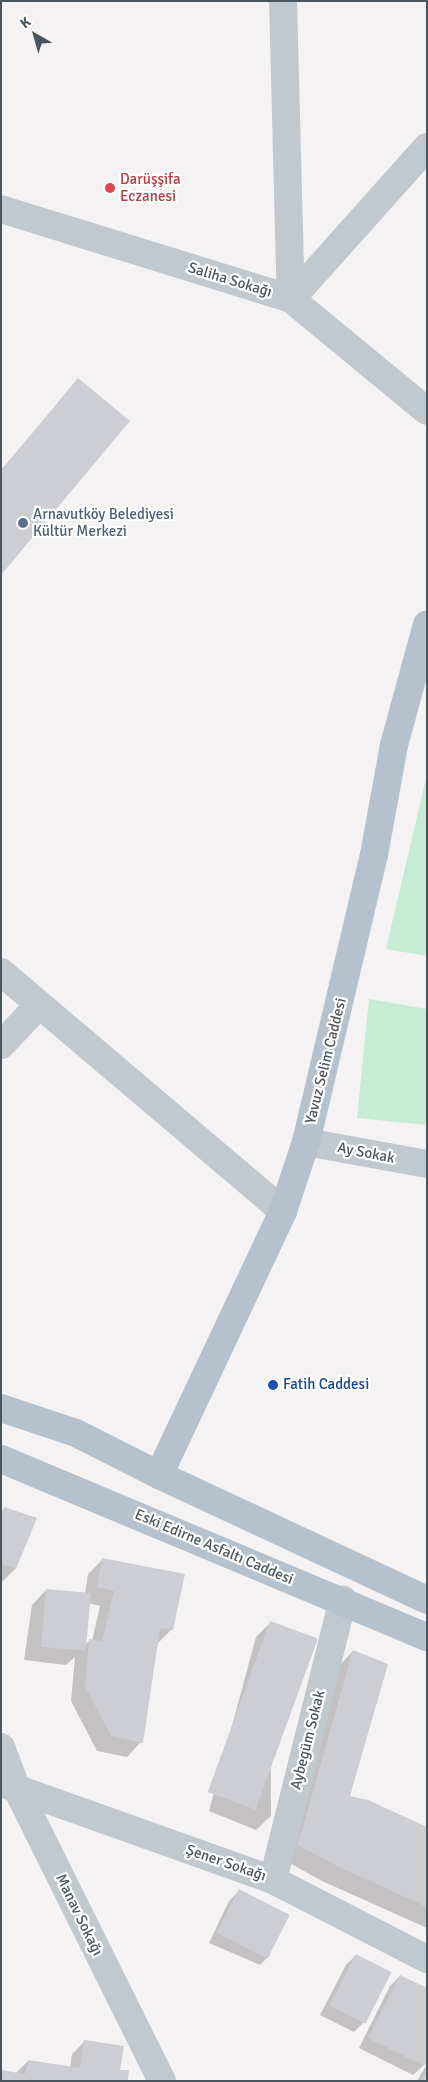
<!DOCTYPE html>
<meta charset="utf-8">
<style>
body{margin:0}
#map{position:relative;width:428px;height:2082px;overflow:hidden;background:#f4f2f2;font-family:Signika,sans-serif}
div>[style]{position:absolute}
.green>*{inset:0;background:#c6ecd5}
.shadow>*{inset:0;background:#0003}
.building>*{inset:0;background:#cdced4;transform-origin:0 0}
.minor>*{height:28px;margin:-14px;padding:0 14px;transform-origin:14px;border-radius:14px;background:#c1c9cf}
.major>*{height:28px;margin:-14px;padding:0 14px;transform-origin:14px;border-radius:14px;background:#b5c1cd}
.dots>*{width:14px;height:14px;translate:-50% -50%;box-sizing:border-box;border:2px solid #fff;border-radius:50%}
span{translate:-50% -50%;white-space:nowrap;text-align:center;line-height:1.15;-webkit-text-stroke:4.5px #fff;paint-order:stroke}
.health-label{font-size:15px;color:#be3a42}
.left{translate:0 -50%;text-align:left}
.street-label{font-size:15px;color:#4b555e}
.service-label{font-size:15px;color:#4e5e75}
.transit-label{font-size:15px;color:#164399}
.frame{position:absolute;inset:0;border:2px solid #4b555e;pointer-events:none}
.north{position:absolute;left:10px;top:10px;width:50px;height:50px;-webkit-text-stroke:4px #fff;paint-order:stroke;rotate:322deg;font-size:14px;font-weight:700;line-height:20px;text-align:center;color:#4b555e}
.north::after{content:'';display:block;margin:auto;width:18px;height:22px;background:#4b555e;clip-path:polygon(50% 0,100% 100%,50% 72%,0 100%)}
</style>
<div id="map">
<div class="green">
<div style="clip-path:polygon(427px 774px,427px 956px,386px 949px)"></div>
<div style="clip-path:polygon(369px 999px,427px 1009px,427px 1125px,357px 1118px)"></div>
</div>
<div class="shadow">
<div style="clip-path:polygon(78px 380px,1px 573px,1px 470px)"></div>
<div style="clip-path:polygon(5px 1508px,15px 1569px,1px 1583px,1px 1512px)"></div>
<div style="clip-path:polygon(evenodd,103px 1559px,172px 1629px,157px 1644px,141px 1742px,127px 1757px,97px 1751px,71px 1701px,75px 1657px,66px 1665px,24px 1660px,32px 1605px,46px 1590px,85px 1594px,88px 1574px,103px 1559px,88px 1603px,100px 1606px,92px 1641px,89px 1641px,81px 1649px,88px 1603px)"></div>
<div style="clip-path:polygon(270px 1623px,271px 1816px,256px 1830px,209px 1811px,256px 1637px)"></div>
<div style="clip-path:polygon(353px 1651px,349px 1797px,427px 1828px,427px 1928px,322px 1881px,284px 1860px,339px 1666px)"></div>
<div style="clip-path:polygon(239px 1891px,270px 1955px,260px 1965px,209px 1943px,229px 1901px)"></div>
<div style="clip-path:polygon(356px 1955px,364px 2022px,354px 2032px,320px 2015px,346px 1965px)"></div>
<div style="clip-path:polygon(400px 1976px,427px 2062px,413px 2075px,359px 2048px,390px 1986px)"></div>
<div style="clip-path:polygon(85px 2041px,126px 2081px,15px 2074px,28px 2061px,70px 2068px,72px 2054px)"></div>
<div style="clip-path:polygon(427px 2064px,427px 2081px,417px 2081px)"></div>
</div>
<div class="building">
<div style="clip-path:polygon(78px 378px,130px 421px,1px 575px,1px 471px)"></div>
<div style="clip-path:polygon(4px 1507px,37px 1518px,16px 1569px,1px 1563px,1px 1515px)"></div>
<div style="clip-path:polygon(102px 1558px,185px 1574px,173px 1630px,160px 1628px,143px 1743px,111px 1736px,85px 1686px,89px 1639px,102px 1641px,114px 1591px,97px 1587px)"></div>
<div style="left:46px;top:1589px;width:45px;height:58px;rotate:5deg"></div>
<div style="left:270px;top:1621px;width:51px;height:182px;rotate:20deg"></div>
<div style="clip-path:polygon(353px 1650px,388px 1664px,350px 1796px,368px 1800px,427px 1827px,427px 1907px,337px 1866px,298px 1845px)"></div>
<div style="left:239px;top:1889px;width:57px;height:49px;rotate:27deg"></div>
<div style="left:356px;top:1954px;width:40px;height:58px;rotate:27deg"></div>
<div style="clip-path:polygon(400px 1975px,427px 1988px,427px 2062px,424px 2066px,368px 2038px)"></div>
<div style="clip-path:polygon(84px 2040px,124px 2046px,120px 2070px,129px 2070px,128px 2081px,1px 2081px,1px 2070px,25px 2074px,28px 2060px,80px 2068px)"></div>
<div style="clip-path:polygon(427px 2070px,427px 2081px,421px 2081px)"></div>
</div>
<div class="minor">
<div style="left:283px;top:1px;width:298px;rotate:88.5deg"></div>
<div style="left:1px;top:209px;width:304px;rotate:17.2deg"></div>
<div style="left:291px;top:299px;width:176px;rotate:39.5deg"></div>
<div style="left:291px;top:299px;width:204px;rotate:-48.2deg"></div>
<div style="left:1px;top:972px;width:370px;rotate:40.3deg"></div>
<div style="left:1px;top:1045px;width:55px;rotate:-46.5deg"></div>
<div style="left:306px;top:1142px;width:123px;rotate:10.3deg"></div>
<div style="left:1px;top:1747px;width:43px;rotate:69.4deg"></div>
<div style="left:16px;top:1787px;width:328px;rotate:63.6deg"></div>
<div style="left:1px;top:1783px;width:289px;rotate:19.6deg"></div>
<div style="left:273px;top:1880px;width:173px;rotate:27.2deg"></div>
<div style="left:273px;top:1880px;width:289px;rotate:-76deg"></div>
</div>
<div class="major">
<div style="left:1px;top:1408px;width:79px;rotate:18.4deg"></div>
<div style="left:76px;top:1433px;width:93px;rotate:26.8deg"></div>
<div style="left:159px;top:1475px;width:296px;rotate:25deg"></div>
<div style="left:1px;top:1459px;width:462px;rotate:22.7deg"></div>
<div style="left:159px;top:1475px;width:292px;rotate:-64.8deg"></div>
<div style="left:283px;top:1211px;width:73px;rotate:-71.6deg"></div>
<div style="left:306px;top:1142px;width:295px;rotate:-76.7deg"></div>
<div style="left:374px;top:855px;width:112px;rotate:-79.7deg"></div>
<div style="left:394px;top:745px;width:125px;rotate:-74.7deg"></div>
</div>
<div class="dots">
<div style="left:110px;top:188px;background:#e0444e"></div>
<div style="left:23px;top:523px;background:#5c6f8a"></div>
<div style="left:273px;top:1385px;background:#1a4fb4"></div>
</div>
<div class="health-label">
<span class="left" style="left:120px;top:188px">Darüşşifa<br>Eczanesi</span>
</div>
<div class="street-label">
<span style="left:230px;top:280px;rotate:17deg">Saliha Sokağı</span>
<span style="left:326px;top:1061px;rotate:-76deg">Yavuz Selim Caddesi</span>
<span style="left:366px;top:1153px;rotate:11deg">Ay Sokak</span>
<span style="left:214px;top:1547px;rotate:23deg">Eski Edirne Asfaltı Caddesi</span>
<span style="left:308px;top:1740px;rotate:-76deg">Aybegüm Sokak</span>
<span style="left:226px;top:1863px;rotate:19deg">Şener Sokağı</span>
<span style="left:79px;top:1915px;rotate:64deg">Manav Sokağı</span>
</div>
<div class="service-label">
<span class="left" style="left:33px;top:523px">Arnavutköy Belediyesi<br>Kültür Merkezi</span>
</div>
<div class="transit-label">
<span class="left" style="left:283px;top:1385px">Fatih Caddesi</span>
</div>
<div class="frame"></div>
<div class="north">K</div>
</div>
